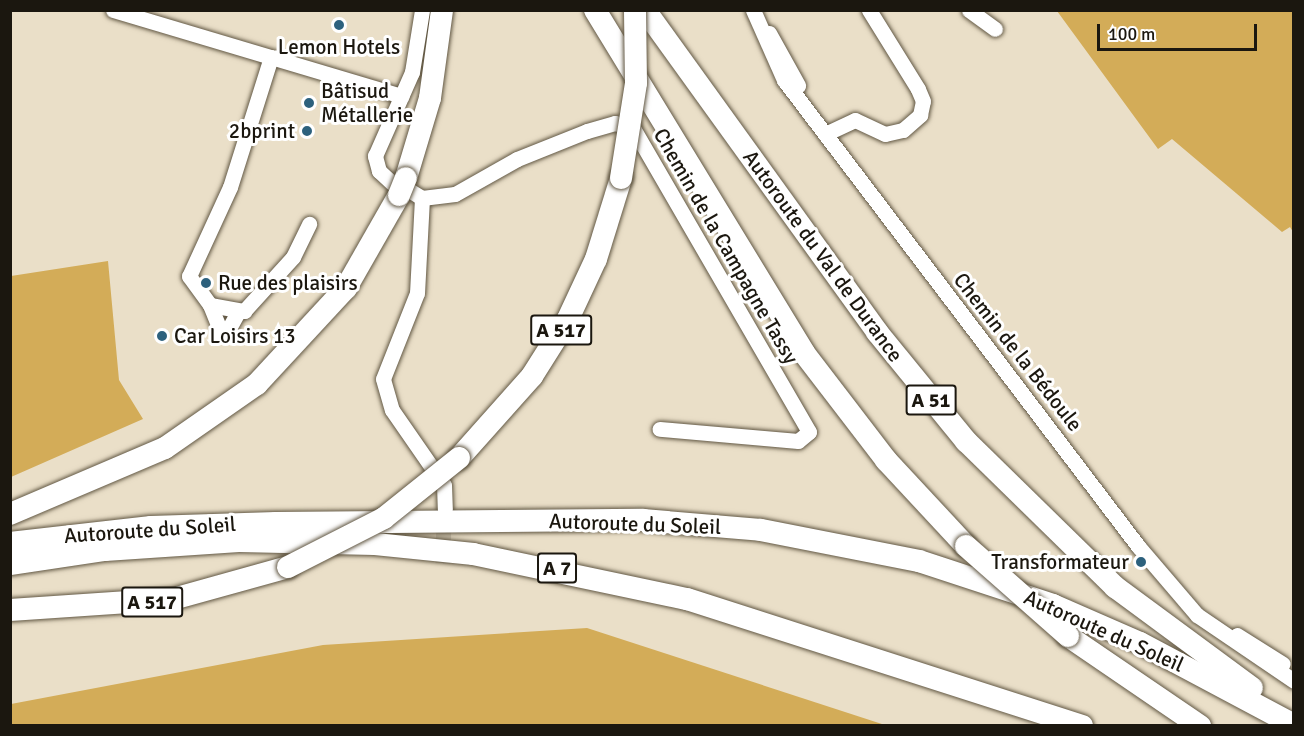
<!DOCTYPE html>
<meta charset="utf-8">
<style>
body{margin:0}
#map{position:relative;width:1304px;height:736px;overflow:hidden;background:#eadfc8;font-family:Signika,sans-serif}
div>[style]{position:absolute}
.green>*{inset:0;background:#d3ac58}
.minor-tunnel>*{height:15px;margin-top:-7.5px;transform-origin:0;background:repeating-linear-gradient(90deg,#cbc1ac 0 15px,transparent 0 23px)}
.roads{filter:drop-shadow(0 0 2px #615743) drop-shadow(0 0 2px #615743)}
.minor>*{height:15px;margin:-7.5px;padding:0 7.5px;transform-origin:7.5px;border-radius:7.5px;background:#fff}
.highway>*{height:22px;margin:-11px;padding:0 11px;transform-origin:11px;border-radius:11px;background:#fff}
.bridges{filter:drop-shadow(0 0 2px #615743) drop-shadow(0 0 2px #615743)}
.highway-bridge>*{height:22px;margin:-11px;padding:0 11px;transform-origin:11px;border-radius:11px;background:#fff}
.dots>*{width:16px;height:16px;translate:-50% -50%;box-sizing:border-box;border:3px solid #fff;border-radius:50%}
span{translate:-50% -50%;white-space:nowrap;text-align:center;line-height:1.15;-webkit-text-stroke:6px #fff;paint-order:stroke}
.shield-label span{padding:2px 4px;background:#fff;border:2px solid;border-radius:4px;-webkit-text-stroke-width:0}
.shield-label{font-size:20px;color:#1b170f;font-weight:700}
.poi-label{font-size:21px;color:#1b170f}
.left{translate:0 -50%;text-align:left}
.right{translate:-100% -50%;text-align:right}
.street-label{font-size:21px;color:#1b170f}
.frame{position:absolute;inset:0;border:12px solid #1b170f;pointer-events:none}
.scale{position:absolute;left:1097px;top:24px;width:160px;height:27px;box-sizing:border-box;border:3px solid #1b170f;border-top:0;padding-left:8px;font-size:18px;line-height:21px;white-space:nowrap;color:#1b170f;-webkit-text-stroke:4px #fff;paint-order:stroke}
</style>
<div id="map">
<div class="green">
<div style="clip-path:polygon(1057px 11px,1293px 11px,1293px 232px,1290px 227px,1282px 232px,1172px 139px,1158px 149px)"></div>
<div style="clip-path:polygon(108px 261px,119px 380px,143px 419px,11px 477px,11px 276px)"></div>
<div style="clip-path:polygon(587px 628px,885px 725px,11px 725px,11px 704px,323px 645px)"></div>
</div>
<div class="minor-tunnel">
<div style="left:443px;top:563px;width:48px;rotate:-88.8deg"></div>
</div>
<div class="roads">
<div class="minor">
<div style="left:113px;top:10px;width:301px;rotate:16.6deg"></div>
<div style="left:753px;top:10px;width:77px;rotate:66.1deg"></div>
<div style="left:784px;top:80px;width:585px;rotate:52.78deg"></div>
<div style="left:1138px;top:546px;width:91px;rotate:49.5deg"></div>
<div style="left:1197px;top:615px;width:117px;rotate:34.2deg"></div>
<div style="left:969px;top:10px;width:32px;rotate:36deg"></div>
<div style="left:769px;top:33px;width:60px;rotate:60.9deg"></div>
<div style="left:271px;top:57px;width:136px;rotate:107.5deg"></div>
<div style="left:230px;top:187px;width:98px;rotate:114.7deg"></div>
<div style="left:189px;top:276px;width:36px;rotate:54deg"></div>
<div style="left:210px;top:305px;width:35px;rotate:10deg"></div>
<div style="left:244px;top:311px;width:73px;rotate:-47.8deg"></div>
<div style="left:293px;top:257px;width:37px;rotate:-64deg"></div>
<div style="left:825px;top:134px;width:33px;rotate:-25deg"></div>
<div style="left:855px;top:120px;width:33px;rotate:25deg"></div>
<div style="left:885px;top:134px;width:18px;rotate:-13deg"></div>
<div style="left:903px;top:130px;width:23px;rotate:-41deg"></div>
<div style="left:920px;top:115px;width:14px;rotate:-78deg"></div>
<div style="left:923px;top:101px;width:13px;rotate:-113deg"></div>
<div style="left:918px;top:89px;width:93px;rotate:-121.8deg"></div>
<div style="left:392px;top:183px;width:18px;rotate:-137deg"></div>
<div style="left:379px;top:171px;width:16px;rotate:-105deg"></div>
<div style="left:375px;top:156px;width:92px;rotate:-66.2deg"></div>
<div style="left:412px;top:72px;width:63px;rotate:-80.8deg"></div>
<div style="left:409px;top:190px;width:15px;rotate:32deg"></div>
<div style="left:422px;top:198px;width:33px;rotate:-7deg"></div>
<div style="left:455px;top:194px;width:71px;rotate:-29.4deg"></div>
<div style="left:517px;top:159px;width:75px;rotate:-21.8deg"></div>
<div style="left:587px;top:131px;width:29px;rotate:-16deg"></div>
<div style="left:615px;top:123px;width:19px;rotate:16deg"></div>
<div style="left:633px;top:128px;width:351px;rotate:59.9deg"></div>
<div style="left:809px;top:432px;width:14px;rotate:141deg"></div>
<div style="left:798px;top:441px;width:139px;rotate:-175deg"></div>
<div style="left:422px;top:198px;width:95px;rotate:93deg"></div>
<div style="left:417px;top:293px;width:92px;rotate:111.6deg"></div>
<div style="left:383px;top:379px;width:32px;rotate:74deg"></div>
<div style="left:392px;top:410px;width:91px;rotate:55.3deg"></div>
<div style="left:444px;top:485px;width:24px;rotate:88deg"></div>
<div style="left:210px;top:305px;width:29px;rotate:68deg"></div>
<div style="left:221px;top:332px;width:7px;rotate:-16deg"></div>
<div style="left:228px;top:330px;width:18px;rotate:-61deg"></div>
<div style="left:1237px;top:635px;width:54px;rotate:32.2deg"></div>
</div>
<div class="highway">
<div style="left:595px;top:10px;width:402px;rotate:58.6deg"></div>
<div style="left:804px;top:353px;width:135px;rotate:52.5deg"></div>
<div style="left:886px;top:460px;width:117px;rotate:47.1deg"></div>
<div style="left:645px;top:10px;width:397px;rotate:54.2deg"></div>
<div style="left:877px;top:332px;width:141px;rotate:50.8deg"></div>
<div style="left:966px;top:441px;width:209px;rotate:44.4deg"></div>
<div style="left:1115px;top:587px;width:170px;rotate:36.4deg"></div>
<div style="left:406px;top:178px;width:84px;rotate:-73.3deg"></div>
<div style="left:430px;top:98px;width:89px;rotate:-82.2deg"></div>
<div style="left:459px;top:458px;width:110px;rotate:-48.3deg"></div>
<div style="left:532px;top:376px;width:67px;rotate:-57.7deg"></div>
<div style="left:568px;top:319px;width:66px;rotate:-65deg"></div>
<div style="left:596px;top:259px;width:85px;rotate:-72.8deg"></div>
<div style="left:10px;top:514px;width:168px;rotate:-23.1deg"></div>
<div style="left:165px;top:448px;width:112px;rotate:-34.8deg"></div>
<div style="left:257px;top:384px;width:131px;rotate:-47.2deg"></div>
<div style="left:346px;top:288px;width:107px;rotate:-60.3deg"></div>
<div style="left:10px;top:543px;width:142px;rotate:-6.5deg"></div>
<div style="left:151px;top:527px;width:125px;rotate:-1.8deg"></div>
<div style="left:276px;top:523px;width:367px;rotate:-0.5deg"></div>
<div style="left:643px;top:520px;width:118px;rotate:4.8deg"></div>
<div style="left:761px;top:530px;width:161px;rotate:11.1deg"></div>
<div style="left:919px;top:561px;width:141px;rotate:18.2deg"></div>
<div style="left:1053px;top:605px;width:95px;rotate:23.6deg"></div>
<div style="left:1140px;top:643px;width:174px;rotate:28deg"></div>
<div style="left:10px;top:564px;width:96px;rotate:-8.4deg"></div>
<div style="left:105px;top:550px;width:134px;rotate:-3.8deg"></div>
<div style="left:239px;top:541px;width:136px;rotate:1.3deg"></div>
<div style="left:375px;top:544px;width:99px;rotate:5.8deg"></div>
<div style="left:473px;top:554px;width:219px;rotate:11.9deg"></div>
<div style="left:687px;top:599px;width:415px;rotate:17.8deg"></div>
<div style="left:10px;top:610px;width:163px;rotate:-3.9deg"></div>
<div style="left:173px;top:599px;width:119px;rotate:-15.5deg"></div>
<div style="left:1068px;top:636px;width:160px;rotate:34.3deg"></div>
</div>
</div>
<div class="bridges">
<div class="highway-bridge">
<div style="left:621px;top:178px;width:96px;rotate:-81deg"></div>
<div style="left:636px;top:83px;width:73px;rotate:-90.8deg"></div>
<div style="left:399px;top:195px;width:18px;rotate:-68deg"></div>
<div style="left:966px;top:546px;width:136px;rotate:41.4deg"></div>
<div style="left:288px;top:567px;width:108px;rotate:-27deg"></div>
<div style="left:384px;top:518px;width:96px;rotate:-38.7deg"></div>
</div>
</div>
<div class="dots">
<div style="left:339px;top:25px;background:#2d617d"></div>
<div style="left:309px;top:103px;background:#2d617d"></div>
<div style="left:307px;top:131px;background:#2d617d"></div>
<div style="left:206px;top:283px;background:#2d617d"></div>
<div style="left:162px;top:336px;background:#2d617d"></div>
<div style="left:1141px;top:562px;background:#2d617d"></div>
</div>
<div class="shield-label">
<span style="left:561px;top:330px">A 517</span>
<span style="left:931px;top:400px">A 51</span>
<span style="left:557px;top:568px">A 7</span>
<span style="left:152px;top:602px">A 517</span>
</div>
<div class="poi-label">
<span style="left:339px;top:47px">Lemon Hotels</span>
<span class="left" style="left:321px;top:103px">Bâtisud<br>Métallerie</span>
<span class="right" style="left:295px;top:131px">2bprint</span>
<span class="left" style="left:218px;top:283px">Rue des plaisirs</span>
<span class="left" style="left:174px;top:336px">Car Loisirs 13</span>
<span class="right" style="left:1129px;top:562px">Transformateur</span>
</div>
<div class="street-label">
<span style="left:726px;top:246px;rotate:60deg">Chemin de la Campagne Tassy</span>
<span style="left:823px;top:256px;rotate:54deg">Autoroute du Val de Durance</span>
<span style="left:1018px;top:352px;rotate:52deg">Chemin de la Bédoule</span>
<span style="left:635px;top:524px;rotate:2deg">Autoroute du Soleil</span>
<span style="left:150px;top:530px;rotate:-4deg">Autoroute du Soleil</span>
<span style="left:1104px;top:631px;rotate:24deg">Autoroute du Soleil</span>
</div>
<div class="frame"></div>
<div class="scale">100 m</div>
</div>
